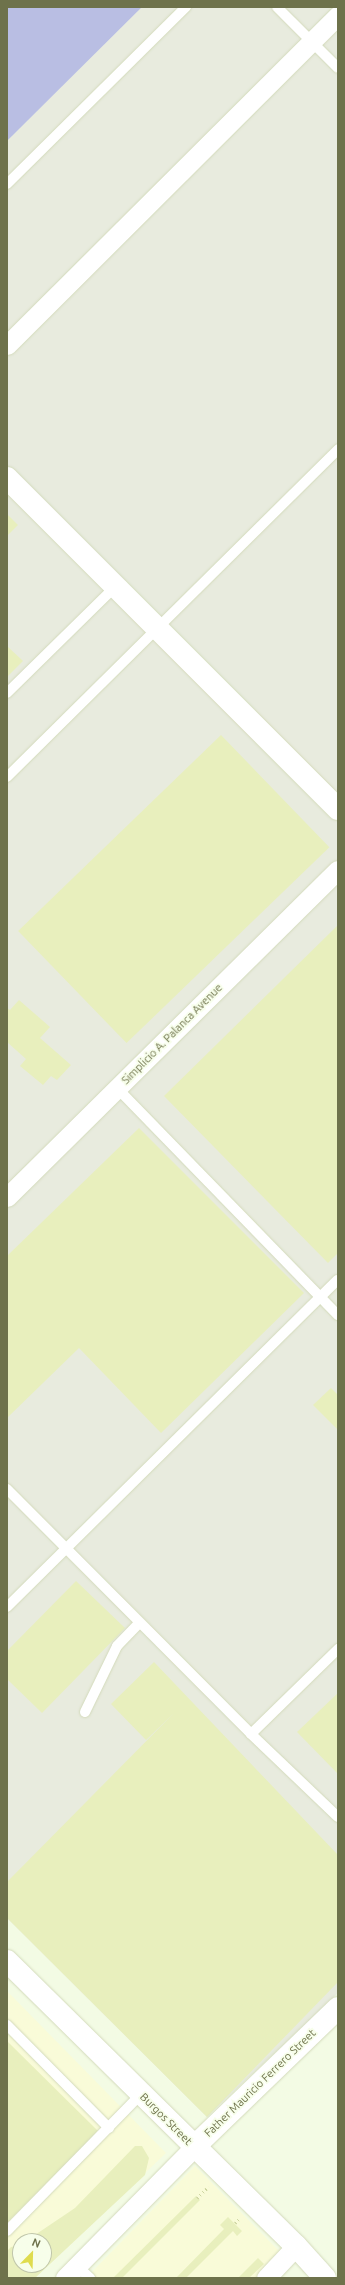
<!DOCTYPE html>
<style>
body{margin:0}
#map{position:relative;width:345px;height:2285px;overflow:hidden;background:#f3fbe4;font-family:Ubuntu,sans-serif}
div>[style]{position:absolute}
.commercial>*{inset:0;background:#f9fbd8}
.industrial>*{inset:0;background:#e8ebde}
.water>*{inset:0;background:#b9bee3}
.building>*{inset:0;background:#e8efbd;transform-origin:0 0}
.path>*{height:2.5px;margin-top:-1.25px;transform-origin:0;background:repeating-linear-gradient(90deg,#cdd4a0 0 1px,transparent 0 4px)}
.roads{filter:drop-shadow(0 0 1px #d3dabb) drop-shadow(0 0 1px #d3dabb)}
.service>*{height:10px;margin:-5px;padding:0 5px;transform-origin:5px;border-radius:5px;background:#fff}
.minor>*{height:19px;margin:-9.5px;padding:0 9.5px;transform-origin:9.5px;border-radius:9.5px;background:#fff}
.tertiary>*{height:22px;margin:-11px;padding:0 11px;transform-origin:11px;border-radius:11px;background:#fff}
span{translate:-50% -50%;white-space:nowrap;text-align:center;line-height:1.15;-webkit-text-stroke:3.5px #f7feea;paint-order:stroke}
.street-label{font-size:11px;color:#6e724b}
.frame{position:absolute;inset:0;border:8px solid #6e724b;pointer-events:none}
.north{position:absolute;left:12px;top:2233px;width:40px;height:40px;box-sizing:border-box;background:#f7feea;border:1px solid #c0c6aa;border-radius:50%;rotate:23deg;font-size:11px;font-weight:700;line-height:16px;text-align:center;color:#6e724b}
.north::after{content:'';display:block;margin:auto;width:14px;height:18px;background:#dfdc4e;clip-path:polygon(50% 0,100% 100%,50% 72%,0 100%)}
</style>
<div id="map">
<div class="commercial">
<div style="clip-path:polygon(evenodd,7px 1991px,166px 2153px,35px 2278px,7px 2278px,7px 1991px,20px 2241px,44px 2241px,44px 2265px,20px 2265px,20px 2241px)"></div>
<div style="clip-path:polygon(195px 2166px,282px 2254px,257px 2278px,86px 2278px)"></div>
</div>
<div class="industrial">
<div style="clip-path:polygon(142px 7px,338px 7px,338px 1993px,207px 2117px,7px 1918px,7px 141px)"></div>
</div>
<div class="water">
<div style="clip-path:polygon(7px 7px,142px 7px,7px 141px)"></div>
</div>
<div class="building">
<div style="clip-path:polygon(7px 514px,18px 525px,7px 536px)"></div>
<div style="clip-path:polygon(7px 646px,23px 661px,7px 677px)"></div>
<div style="left:221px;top:735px;width:156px;height:282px;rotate:46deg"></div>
<div style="clip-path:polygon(338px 925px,338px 1253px,328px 1263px,164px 1096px)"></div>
<div style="clip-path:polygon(19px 1000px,50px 1027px,40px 1038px,71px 1065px,57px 1080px,51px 1076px,43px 1085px,20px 1066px,26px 1059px,7px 1042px,7px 1008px,10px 1010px)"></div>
<div style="clip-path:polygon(139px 1128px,304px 1293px,161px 1433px,79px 1348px,7px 1418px,7px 1256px)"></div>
<div style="clip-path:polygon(331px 1388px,338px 1395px,338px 1430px,313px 1405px)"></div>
<div style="clip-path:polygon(76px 1581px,125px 1628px,42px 1713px,7px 1679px,7px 1651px)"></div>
<div style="clip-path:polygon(154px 1662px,338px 1855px,338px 1982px,207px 2117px,7px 1918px,7px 1882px,174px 1713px,146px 1740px,111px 1704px)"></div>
<div style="clip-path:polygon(338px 1693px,338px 1774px,297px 1732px)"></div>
<div style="clip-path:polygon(7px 2041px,98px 2131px,7px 2223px)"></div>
<div style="clip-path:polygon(135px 2146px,142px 2146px,149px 2158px,145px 2175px,35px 2278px,7px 2278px,7px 2251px,11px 2247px,20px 2245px,20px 2265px,44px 2265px,44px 2241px,26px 2241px,75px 2208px)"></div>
<div style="clip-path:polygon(196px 2196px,200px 2200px,122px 2278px,113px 2278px)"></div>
<div style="clip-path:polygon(228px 2217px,242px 2231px,237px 2236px,233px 2231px,186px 2278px,176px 2278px,224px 2229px,220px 2225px)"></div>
<div style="clip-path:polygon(258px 2258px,264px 2264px,249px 2278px,238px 2278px)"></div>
</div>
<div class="path">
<div style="left:197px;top:2198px;width:16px;rotate:-45deg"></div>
<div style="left:235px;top:2223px;width:7px;rotate:-45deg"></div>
</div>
<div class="roads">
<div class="service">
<div style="left:277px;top:7px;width:86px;rotate:45deg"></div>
<div style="left:7px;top:184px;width:252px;rotate:-44.7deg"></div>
<div style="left:7px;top:693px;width:153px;rotate:-44.5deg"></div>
<div style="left:7px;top:777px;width:466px;rotate:-44.7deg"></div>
<div style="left:117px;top:1088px;width:317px;rotate:45.8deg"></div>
<div style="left:7px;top:1489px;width:346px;rotate:45.1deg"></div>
<div style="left:251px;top:1734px;width:120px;rotate:43.7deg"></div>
<div style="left:7px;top:1607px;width:465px;rotate:-44.7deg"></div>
<div style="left:85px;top:1712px;width:73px;rotate:-64.1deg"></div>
<div style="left:117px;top:1646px;width:32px;rotate:-46deg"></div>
<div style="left:251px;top:1734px;width:122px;rotate:-44.3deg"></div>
<div style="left:7px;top:2025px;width:145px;rotate:45.3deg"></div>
<div style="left:7px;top:2231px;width:192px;rotate:-45.6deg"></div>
<div style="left:77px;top:2266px;width:18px;rotate:43deg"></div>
</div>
<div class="minor">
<div style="left:7px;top:345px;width:467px;rotate:-44.9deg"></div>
<div style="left:7px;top:1197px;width:465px;rotate:-44.7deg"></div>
<div style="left:65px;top:2278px;width:184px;rotate:-45.4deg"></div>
<div style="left:266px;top:2278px;width:44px;rotate:-46.8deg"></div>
</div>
<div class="tertiary">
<div style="left:7px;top:478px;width:468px;rotate:45deg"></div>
<div style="left:7px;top:1961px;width:406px;rotate:44.6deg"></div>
<div style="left:296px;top:2246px;width:43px;rotate:47.8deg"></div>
<div style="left:194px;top:2147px;width:200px;rotate:-44deg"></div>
</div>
</div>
<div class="street-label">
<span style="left:172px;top:1034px;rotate:-45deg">Simplicio A. Palanca Avenue</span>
<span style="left:260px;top:2083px;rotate:-44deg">Father Mauricio Ferrero Street</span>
<span style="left:166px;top:2119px;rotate:45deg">Burgos Street</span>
</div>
<div class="frame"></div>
<div class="north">N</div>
</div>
